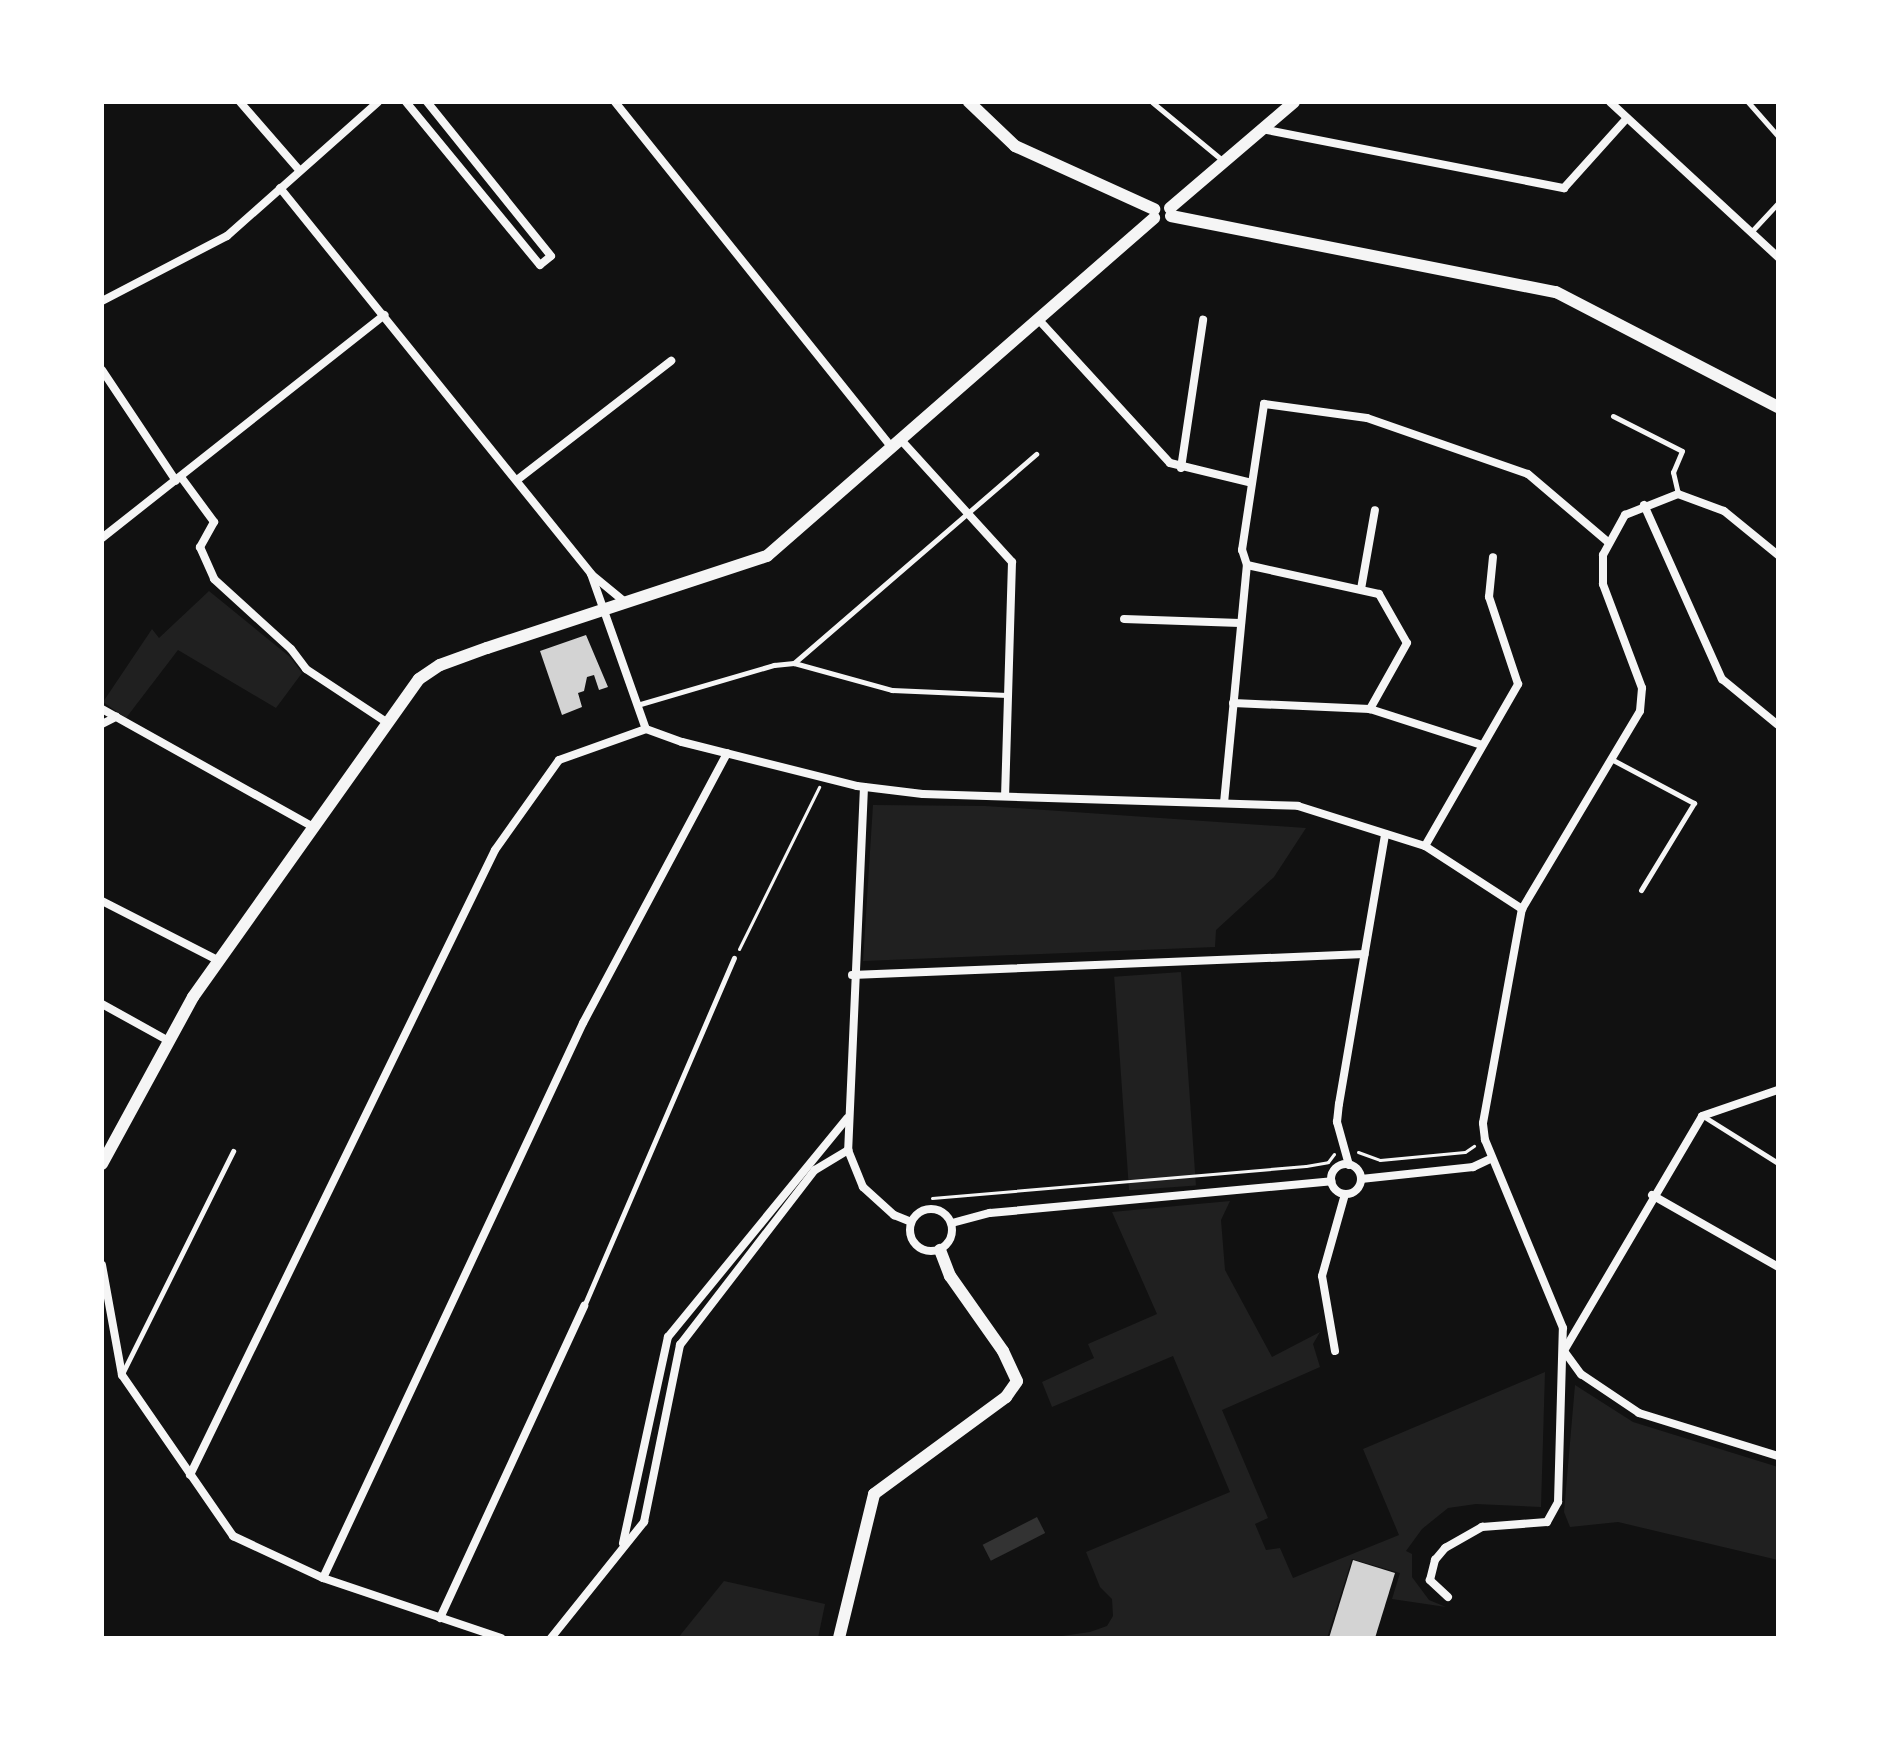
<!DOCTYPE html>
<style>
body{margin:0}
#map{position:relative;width:1880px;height:1740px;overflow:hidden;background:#111;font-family:Jost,sans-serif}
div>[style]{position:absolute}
.green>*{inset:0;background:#202020;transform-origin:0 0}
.water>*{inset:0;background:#333;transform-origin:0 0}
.building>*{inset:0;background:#d3d3d3}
.path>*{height:3px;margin:-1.5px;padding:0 1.5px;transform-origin:1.5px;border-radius:1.5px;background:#f5f5f5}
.service>*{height:5px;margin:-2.5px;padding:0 2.5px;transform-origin:2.5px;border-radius:2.5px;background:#f5f5f5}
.minor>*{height:8px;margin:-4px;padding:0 4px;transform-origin:4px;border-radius:4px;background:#f5f5f5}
.minor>.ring{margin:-4px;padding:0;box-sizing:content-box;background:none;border:8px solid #f5f5f5;border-radius:50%}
.tertiary>*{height:12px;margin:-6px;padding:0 6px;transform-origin:6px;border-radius:6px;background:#f5f5f5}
span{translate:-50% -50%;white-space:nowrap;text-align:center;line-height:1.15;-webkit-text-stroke:8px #fff;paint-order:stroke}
.frame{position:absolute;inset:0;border:104px solid #fff;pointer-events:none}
</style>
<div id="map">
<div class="green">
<div style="clip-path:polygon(209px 591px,290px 657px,302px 673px,276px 708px,178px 650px,126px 718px,103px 702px,152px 629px,159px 638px)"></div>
<div style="clip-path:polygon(873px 805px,985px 806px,1306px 828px,1274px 877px,1216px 930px,1215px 947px,863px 961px)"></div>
<div style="left:1181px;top:972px;width:214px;height:67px;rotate:86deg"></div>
<div style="clip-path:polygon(1230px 1201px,1221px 1220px,1225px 1270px,1272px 1357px,1320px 1332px,1313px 1344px,1320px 1367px,1222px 1410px,1268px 1518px,1255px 1524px,1266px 1550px,1280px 1548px,1293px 1578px,1399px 1535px,1363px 1449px,1545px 1372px,1541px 1507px,1476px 1504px,1448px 1508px,1422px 1529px,1406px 1551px,1412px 1554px,1412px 1577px,1429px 1600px,1446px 1607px,1392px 1599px,1400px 1573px,1352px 1559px,1327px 1638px,1048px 1638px,1090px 1632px,1107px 1626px,1113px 1616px,1112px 1599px,1100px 1587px,1086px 1552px,1230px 1492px,1173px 1356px,1052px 1407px,1042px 1382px,1094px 1358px,1088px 1344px,1157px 1314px,1112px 1212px)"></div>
<div style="clip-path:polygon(1575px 1385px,1633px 1422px,1778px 1467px,1778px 1560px,1618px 1522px,1570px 1527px,1564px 1512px)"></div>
<div style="clip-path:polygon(724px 1581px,825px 1604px,818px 1638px,678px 1638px)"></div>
</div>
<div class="water">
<div style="left:1037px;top:1517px;width:18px;height:61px;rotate:63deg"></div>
</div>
<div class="building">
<div style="clip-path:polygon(586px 635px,608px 687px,599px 690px,594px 675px,587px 677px,584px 691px,578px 693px,582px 707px,562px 715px,540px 651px)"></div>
<div style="clip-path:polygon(1353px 1560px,1395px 1573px,1375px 1638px,1329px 1638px)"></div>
</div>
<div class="path">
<div style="left:739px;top:949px;width:181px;rotate:-63.7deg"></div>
<div style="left:1358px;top:1152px;width:23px;rotate:20deg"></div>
<div style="left:1380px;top:1160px;width:85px;rotate:-5.4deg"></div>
<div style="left:1465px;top:1152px;width:11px;rotate:-34deg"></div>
<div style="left:932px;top:1198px;width:375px;rotate:-4.9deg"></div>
<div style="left:1306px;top:1166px;width:22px;rotate:-10deg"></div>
<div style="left:1328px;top:1162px;width:10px;rotate:-53deg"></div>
</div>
<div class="service">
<div style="left:1152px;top:102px;width:91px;rotate:39.6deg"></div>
<div style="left:1748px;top:102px;width:45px;rotate:48.6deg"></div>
<div style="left:1751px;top:232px;width:40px;rotate:-47deg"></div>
<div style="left:1613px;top:416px;width:77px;rotate:26.9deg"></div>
<div style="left:1682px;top:451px;width:23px;rotate:113deg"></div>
<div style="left:1673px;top:472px;width:22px;rotate:77deg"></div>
<div style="left:794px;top:663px;width:102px;rotate:15.4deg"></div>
<div style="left:892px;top:690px;width:115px;rotate:2.5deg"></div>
<div style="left:637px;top:705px;width:143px;rotate:-16.3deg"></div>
<div style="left:774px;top:665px;width:20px;rotate:-6deg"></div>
<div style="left:794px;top:663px;width:320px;rotate:-40.8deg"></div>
<div style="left:1613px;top:760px;width:92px;rotate:28deg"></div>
<div style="left:1694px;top:803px;width:102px;rotate:121.3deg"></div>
<div style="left:1703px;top:1116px;width:89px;rotate:32.1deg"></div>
<div style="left:584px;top:1306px;width:379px;rotate:-66.7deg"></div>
<div style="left:123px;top:1372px;width:247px;rotate:-63.5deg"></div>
</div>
<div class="minor">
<div style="left:240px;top:102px;width:91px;rotate:49deg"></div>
<div style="left:406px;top:102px;width:211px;rotate:50.6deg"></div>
<div style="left:540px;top:265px;width:14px;rotate:-39deg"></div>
<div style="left:551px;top:256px;width:198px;rotate:-128.8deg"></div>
<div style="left:615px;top:102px;width:443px;rotate:51.3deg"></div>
<div style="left:1610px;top:102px;width:229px;rotate:42.7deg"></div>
<div style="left:1262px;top:129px;width:308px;rotate:11.1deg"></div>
<div style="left:1564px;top:188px;width:94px;rotate:-48deg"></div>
<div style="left:280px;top:188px;width:496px;rotate:51.1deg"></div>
<div style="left:591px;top:574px;width:45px;rotate:39.6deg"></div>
<div style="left:102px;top:301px;width:141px;rotate:-27.5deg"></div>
<div style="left:227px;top:236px;width:202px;rotate:-41.6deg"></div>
<div style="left:1038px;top:319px;width:195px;rotate:47.5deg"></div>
<div style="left:1170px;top:463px;width:84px;rotate:13.7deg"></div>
<div style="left:102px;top:370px;width:133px;rotate:56.3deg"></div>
<div style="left:901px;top:440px;width:165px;rotate:47.7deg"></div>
<div style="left:1012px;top:562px;width:233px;rotate:91.7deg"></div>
<div style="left:1181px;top:468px;width:150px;rotate:-81.5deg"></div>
<div style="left:181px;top:477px;width:56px;rotate:53.7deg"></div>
<div style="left:214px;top:522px;width:29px;rotate:119deg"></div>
<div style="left:200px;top:547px;width:35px;rotate:66deg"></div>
<div style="left:214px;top:579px;width:104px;rotate:42.3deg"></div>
<div style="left:291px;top:649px;width:25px;rotate:53deg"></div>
<div style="left:306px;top:669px;width:95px;rotate:33.4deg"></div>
<div style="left:517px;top:480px;width:195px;rotate:-37.7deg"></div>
<div style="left:1644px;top:505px;width:191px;rotate:65.9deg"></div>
<div style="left:1722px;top:679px;width:72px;rotate:39.4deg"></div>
<div style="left:102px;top:538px;width:360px;rotate:-38.3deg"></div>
<div style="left:1247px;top:565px;width:135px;rotate:12.4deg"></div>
<div style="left:1379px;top:594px;width:56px;rotate:60.3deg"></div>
<div style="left:1407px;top:643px;width:76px;rotate:119.3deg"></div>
<div style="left:591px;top:574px;width:164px;rotate:70.5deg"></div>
<div style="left:646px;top:729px;width:38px;rotate:20deg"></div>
<div style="left:682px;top:742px;width:180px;rotate:14.1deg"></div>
<div style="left:857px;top:786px;width:66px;rotate:6.9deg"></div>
<div style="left:923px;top:794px;width:375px;rotate:1.8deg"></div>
<div style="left:1298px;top:806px;width:133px;rotate:17.5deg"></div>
<div style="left:1425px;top:846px;width:116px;rotate:33deg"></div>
<div style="left:1361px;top:589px;width:80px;rotate:-80deg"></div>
<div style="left:1124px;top:619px;width:116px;rotate:2deg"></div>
<div style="left:1233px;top:703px;width:137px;rotate:2.5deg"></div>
<div style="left:1370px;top:709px;width:118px;rotate:17.8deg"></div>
<div style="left:102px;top:709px;width:240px;rotate:29.2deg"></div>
<div style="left:102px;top:724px;width:16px;rotate:-27deg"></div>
<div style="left:864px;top:787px;width:363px;rotate:92.5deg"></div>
<div style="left:848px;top:1150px;width:40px;rotate:68deg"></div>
<div style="left:863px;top:1187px;width:42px;rotate:42.1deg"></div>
<div style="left:894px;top:1215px;width:18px;rotate:22deg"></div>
<div style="left:1224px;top:803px;width:239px;rotate:-84.5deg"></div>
<div style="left:1247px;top:565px;width:16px;rotate:-108deg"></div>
<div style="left:1242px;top:550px;width:148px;rotate:-81.4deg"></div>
<div style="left:1264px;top:404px;width:104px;rotate:7.7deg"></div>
<div style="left:1367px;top:418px;width:170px;rotate:19.2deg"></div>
<div style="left:1528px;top:474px;width:105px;rotate:40.4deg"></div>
<div style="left:1425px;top:846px;width:187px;rotate:-60.1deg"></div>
<div style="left:1518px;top:684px;width:92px;rotate:-108.4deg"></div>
<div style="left:1489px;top:597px;width:40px;rotate:-84.3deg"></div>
<div style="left:102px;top:901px;width:131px;rotate:27.1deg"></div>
<div style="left:852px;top:975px;width:513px;rotate:-2.34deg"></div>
<div style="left:102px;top:1004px;width:74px;rotate:29deg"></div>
<div class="ring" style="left:1331px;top:1164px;width:22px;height:22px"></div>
<div style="left:1349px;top:1165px;width:45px;rotate:-105.6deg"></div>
<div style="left:1337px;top:1122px;width:18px;rotate:-84deg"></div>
<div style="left:1339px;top:1104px;width:274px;rotate:-80.3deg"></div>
<div style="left:1361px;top:1179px;width:113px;rotate:-6.1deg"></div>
<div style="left:1473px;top:1167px;width:21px;rotate:-25deg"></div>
<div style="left:1652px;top:1195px;width:145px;rotate:29.7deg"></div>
<div class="ring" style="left:910px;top:1209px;width:34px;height:34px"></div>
<div style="left:952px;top:1223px;width:39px;rotate:-15deg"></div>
<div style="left:990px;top:1213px;width:343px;rotate:-5.3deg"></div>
<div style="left:102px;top:1265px;width:112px;rotate:79.7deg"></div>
<div style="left:122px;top:1375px;width:196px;rotate:55.4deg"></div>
<div style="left:233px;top:1536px;width:99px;rotate:25deg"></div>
<div style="left:323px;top:1578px;width:188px;rotate:18.6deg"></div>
<div style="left:1565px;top:1349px;width:270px;rotate:-59.5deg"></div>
<div style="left:1702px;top:1116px;width:80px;rotate:-18.9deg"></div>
<div style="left:1335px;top:1351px;width:76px;rotate:-99.8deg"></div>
<div style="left:1322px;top:1276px;width:85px;rotate:-74.3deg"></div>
<div style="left:1564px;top:1351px;width:29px;rotate:54deg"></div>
<div style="left:1581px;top:1374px;width:70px;rotate:33.9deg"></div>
<div style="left:1639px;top:1413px;width:145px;rotate:17.2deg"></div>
<div style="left:190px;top:1475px;width:695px;rotate:-63.99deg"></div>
<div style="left:495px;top:850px;width:110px;rotate:-54.6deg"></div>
<div style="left:559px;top:760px;width:92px;rotate:-19.6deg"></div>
<div style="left:623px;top:1543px;width:211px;rotate:-77.7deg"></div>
<div style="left:668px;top:1337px;width:283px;rotate:-50.7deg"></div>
<div style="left:323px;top:1578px;width:613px;rotate:-64.9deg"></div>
<div style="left:583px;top:1023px;width:306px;rotate:-61.9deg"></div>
<div style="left:1448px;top:1597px;width:25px;rotate:-137deg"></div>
<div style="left:1430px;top:1580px;width:21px;rotate:-76deg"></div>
<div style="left:1435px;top:1560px;width:16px;rotate:-50deg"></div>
<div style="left:1445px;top:1548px;width:43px;rotate:-29.6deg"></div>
<div style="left:1482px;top:1527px;width:65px;rotate:-4.4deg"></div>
<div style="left:1547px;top:1522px;width:23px;rotate:-61deg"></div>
<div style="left:1558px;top:1502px;width:174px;rotate:-88.4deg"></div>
<div style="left:1563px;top:1328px;width:204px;rotate:-112.5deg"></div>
<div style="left:1485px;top:1140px;width:17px;rotate:-97deg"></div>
<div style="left:1483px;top:1123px;width:218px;rotate:-79.7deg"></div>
<div style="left:1522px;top:909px;width:230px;rotate:-59.2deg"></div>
<div style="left:1640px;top:711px;width:23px;rotate:-85deg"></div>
<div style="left:1642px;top:688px;width:111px;rotate:-110.6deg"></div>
<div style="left:1603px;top:584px;width:29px;rotate:-90deg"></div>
<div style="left:1603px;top:555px;width:46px;rotate:-61.2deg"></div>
<div style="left:1625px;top:515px;width:57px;rotate:-21.6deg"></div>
<div style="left:1678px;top:494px;width:49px;rotate:20.3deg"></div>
<div style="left:1724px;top:511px;width:70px;rotate:39.2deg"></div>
<div style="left:440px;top:1618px;width:344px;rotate:-65.2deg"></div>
<div style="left:551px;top:1638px;width:149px;rotate:-51.3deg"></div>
<div style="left:644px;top:1522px;width:181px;rotate:-78.5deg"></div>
<div style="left:680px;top:1345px;width:221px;rotate:-52.4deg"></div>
<div style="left:815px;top:1170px;width:39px;rotate:-31deg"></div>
</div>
<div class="tertiary">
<div style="left:969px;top:102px;width:64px;rotate:43.7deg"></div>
<div style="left:1015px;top:146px;width:153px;rotate:24.4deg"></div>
<div style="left:1170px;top:208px;width:163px;rotate:-40.5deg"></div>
<div style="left:1171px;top:216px;width:392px;rotate:11.2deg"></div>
<div style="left:1556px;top:292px;width:250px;rotate:27.4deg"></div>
<div style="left:102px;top:1164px;width:190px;rotate:-61.4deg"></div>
<div style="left:193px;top:997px;width:390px;rotate:-54.6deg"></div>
<div style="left:419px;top:679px;width:25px;rotate:-34deg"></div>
<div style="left:440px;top:665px;width:50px;rotate:-19.9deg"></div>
<div style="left:487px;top:648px;width:295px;rotate:-18.2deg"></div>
<div style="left:767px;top:556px;width:514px;rotate:-41.13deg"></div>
<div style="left:839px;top:1638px;width:148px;rotate:-76.3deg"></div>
<div style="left:874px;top:1494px;width:164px;rotate:-36.3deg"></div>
<div style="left:1006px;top:1397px;width:19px;rotate:-55deg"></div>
<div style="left:1017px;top:1381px;width:33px;rotate:-115deg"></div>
<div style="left:1003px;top:1351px;width:92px;rotate:-125.2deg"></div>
<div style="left:950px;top:1276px;width:28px;rotate:-111deg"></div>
</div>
<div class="frame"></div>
</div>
